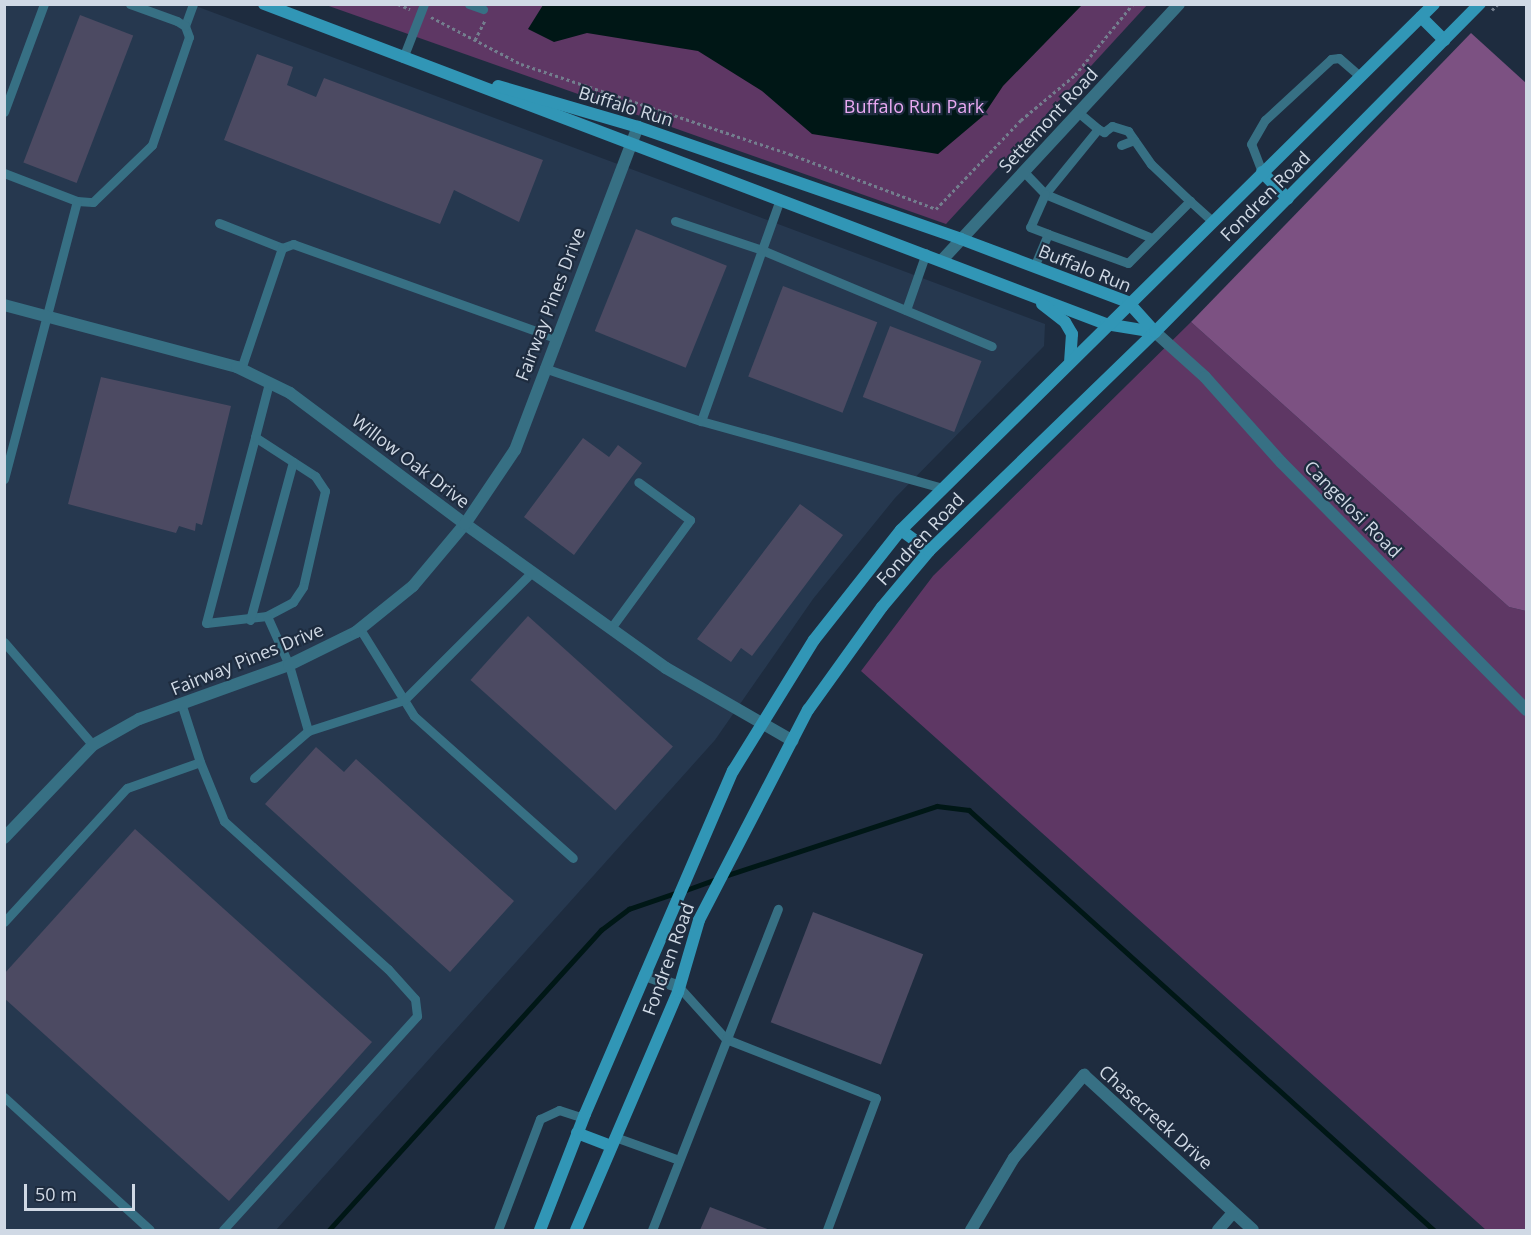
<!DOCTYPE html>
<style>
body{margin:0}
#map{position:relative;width:1531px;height:1235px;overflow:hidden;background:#1e2c3f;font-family:"Open Sans",sans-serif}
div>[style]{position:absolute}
.built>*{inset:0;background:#26384f}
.green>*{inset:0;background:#5e3764}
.forest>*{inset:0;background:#7c5182}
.water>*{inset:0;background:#001716}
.stream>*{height:4.5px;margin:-2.25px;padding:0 2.25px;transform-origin:2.25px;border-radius:2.25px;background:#001716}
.building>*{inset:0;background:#4c4a62;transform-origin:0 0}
.path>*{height:3px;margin-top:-1.5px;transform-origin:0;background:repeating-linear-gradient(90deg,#737e8e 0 3px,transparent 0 6px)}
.lane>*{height:9px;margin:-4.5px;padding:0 4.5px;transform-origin:4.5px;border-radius:4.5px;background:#377084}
.street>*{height:12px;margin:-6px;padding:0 6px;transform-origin:6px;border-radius:6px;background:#377084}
.secondary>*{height:12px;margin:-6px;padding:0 6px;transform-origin:6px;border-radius:6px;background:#3196b6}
span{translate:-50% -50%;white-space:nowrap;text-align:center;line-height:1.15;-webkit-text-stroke:4.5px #1e2c3f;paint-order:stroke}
.street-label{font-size:18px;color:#d0d9e5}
.park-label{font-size:18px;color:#e9a9f2}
.frame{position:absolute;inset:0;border:6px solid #d0d9e5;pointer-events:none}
.scale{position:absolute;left:24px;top:1184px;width:111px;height:27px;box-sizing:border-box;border:3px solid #d0d9e5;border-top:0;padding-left:8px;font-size:18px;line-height:21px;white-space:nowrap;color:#d0d9e5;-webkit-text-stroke:4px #1e2c3f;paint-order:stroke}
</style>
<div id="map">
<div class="built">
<div style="clip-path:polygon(5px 5px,193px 5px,1045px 324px,1044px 346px,895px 498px,813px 599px,715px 740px,276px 1230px,5px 1230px)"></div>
</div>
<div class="green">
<div style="clip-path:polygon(326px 5px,1147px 5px,946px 224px)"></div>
<div style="clip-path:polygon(1191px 322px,1509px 607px,1526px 611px,1526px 1230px,1486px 1230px,861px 671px,933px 576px)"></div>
</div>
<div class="forest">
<div style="clip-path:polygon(1471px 33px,1526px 83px,1526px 611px,1509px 607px,1191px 322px)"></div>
</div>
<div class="water">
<div style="clip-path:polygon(543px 5px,543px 4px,1082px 5px,1003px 86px,983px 116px,938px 154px,812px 134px,762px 91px,698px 51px,587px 33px,554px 42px,528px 29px)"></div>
</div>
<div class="stream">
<div style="left:725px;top:876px;width:223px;rotate:-18.3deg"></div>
<div style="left:937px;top:806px;width:32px;rotate:7deg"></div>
<div style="left:969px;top:810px;width:627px;rotate:42.09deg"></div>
<div style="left:686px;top:890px;width:33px;rotate:-20deg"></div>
<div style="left:329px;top:1230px;width:405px;rotate:-47.8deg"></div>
<div style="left:601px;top:930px;width:35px;rotate:-37deg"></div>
<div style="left:629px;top:909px;width:52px;rotate:-19.1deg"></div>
</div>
<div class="building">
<div style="left:80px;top:15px;width:57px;height:158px;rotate:21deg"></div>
<div style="clip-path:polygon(257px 54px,293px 67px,287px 85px,316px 97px,324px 78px,543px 160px,519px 222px,454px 190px,440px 224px,224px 140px)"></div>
<div style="left:636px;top:229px;width:98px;height:110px;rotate:22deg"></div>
<div style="left:783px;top:286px;width:101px;height:97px;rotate:21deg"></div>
<div style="left:890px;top:326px;width:98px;height:76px;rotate:21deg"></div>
<div style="clip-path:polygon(101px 377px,231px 406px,202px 525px,196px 523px,195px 531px,179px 526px,176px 533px,68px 504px)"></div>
<div style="clip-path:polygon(583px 438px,609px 457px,618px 445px,642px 463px,574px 555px,524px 517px)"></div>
<div style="clip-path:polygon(800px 504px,843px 535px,752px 656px,741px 648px,731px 662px,697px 639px)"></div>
<div style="left:528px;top:616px;width:195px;height:86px;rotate:42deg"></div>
<div style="clip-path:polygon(316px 747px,344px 772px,356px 759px,514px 901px,450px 972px,265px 804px)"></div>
<div style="clip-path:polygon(135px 829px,372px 1042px,229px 1201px,4px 998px,4px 974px)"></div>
<div style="left:813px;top:912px;width:118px;height:118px;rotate:21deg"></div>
<div style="clip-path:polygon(710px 1207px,770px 1230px,700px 1230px)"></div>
</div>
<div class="path">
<div style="left:398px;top:4px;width:13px;rotate:23deg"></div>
<div style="left:1492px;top:10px;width:8px;rotate:-45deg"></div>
<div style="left:431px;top:17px;width:102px;rotate:27.6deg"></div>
<div style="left:521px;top:64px;width:284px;rotate:18.5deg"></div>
<div style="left:790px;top:154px;width:156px;rotate:20.6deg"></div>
<div style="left:936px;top:209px;width:123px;rotate:-46.3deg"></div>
<div style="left:1021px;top:120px;width:70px;rotate:-39.8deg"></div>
<div style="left:1075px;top:75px;width:92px;rotate:-50.8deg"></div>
<div style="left:475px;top:40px;width:22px;rotate:-63deg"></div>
</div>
<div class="lane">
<div style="left:469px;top:4px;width:15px;rotate:20deg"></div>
<div style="left:185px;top:26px;width:23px;rotate:-70deg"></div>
<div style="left:403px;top:58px;width:58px;rotate:-68.7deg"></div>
<div style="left:4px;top:112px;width:115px;rotate:-69.7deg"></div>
<div style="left:1079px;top:113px;width:25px;rotate:40deg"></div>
<div style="left:1098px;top:129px;width:84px;rotate:129.2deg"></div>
<div style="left:1045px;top:194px;width:116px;rotate:22.4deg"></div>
<div style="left:1098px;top:129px;width:7px;rotate:27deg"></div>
<div style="left:1104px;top:132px;width:10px;rotate:-37deg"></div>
<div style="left:1112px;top:126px;width:17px;rotate:17deg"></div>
<div style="left:1128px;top:131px;width:40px;rotate:55.1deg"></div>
<div style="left:1151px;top:164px;width:54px;rotate:43.5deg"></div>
<div style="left:1121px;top:145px;width:14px;rotate:-21deg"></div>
<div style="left:1024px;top:172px;width:30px;rotate:46deg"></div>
<div style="left:1045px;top:194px;width:36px;rotate:114deg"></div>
<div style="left:1030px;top:227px;width:19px;rotate:21deg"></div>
<div style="left:1262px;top:172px;width:30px;rotate:-111deg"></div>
<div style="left:1251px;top:144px;width:28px;rotate:-60deg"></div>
<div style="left:1265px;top:120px;width:90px;rotate:-42.7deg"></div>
<div style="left:1331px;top:59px;width:8px;rotate:-7deg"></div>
<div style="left:1339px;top:58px;width:28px;rotate:41deg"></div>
<div style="left:4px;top:173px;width:78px;rotate:21deg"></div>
<div style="left:77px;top:201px;width:16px;rotate:4deg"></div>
<div style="left:93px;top:202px;width:82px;rotate:-44deg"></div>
<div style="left:152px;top:145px;width:114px;rotate:-71.1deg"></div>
<div style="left:189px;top:37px;width:12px;rotate:-110deg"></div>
<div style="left:185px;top:26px;width:9px;rotate:-148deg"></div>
<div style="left:177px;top:21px;width:50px;rotate:-160.1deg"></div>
<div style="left:675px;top:221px;width:92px;rotate:18.4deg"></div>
<div style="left:762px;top:250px;width:249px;rotate:22.7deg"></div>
<div style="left:219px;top:223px;width:68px;rotate:21.6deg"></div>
<div style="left:282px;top:248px;width:12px;rotate:-20deg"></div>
<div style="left:293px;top:244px;width:278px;rotate:19.7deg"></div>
<div style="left:1034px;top:267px;width:36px;rotate:-67deg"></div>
<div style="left:1048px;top:234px;width:85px;rotate:19.9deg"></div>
<div style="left:1128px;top:263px;width:88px;rotate:-45deg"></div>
<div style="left:1190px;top:201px;width:30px;rotate:42deg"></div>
<div style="left:906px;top:310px;width:60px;rotate:-70.7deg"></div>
<div style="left:544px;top:368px;width:166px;rotate:18.7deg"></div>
<div style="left:701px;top:421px;width:236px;rotate:-70.4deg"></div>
<div style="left:241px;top:369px;width:128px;rotate:-71.3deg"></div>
<div style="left:701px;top:421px;width:251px;rotate:15.5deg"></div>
<div style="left:255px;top:437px;width:72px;rotate:33deg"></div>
<div style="left:315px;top:476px;width:18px;rotate:56deg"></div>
<div style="left:325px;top:491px;width:98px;rotate:102.9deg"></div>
<div style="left:303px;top:587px;width:18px;rotate:124deg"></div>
<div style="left:293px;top:602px;width:30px;rotate:152deg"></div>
<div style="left:267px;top:616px;width:61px;rotate:173.5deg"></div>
<div style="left:206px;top:623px;width:192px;rotate:-75.2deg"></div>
<div style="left:255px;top:437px;width:56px;rotate:-75.5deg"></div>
<div style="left:4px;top:479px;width:287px;rotate:-75.3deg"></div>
<div style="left:267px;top:616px;width:54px;rotate:65.8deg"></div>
<div style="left:289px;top:665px;width:69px;rotate:73.9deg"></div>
<div style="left:250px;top:620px;width:164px;rotate:-74.8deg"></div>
<div style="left:611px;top:628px;width:134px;rotate:-53.8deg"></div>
<div style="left:690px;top:520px;width:64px;rotate:-143.8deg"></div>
<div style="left:360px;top:629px;width:102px;rotate:58.2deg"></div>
<div style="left:414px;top:716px;width:213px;rotate:41.8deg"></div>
<div style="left:4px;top:642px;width:136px;rotate:49.2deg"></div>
<div style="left:200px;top:762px;width:64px;rotate:67.9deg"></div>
<div style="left:224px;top:821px;width:221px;rotate:42.1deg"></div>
<div style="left:388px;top:969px;width:40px;rotate:48deg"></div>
<div style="left:415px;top:999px;width:17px;rotate:83deg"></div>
<div style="left:417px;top:1016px;width:289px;rotate:132.2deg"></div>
<div style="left:254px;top:778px;width:72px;rotate:-41deg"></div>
<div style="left:308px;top:731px;width:101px;rotate:-17.9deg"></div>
<div style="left:404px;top:700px;width:181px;rotate:-45deg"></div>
<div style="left:4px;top:922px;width:182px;rotate:-47.5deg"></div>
<div style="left:127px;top:788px;width:77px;rotate:-19.6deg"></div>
<div style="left:200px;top:762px;width:59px;rotate:-107.8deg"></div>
<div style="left:679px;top:987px;width:70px;rotate:47.9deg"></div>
<div style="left:726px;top:1039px;width:161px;rotate:21.5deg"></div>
<div style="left:876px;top:1098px;width:141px;rotate:110.4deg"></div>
<div style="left:4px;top:1097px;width:197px;rotate:42.3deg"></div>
<div style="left:615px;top:1137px;width:68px;rotate:19.8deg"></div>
<div style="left:498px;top:1230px;width:119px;rotate:-69.3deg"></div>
<div style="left:540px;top:1119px;width:21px;rotate:-25deg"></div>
<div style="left:559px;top:1110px;width:25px;rotate:18deg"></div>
<div style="left:652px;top:1230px;width:345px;rotate:-68.6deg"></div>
</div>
<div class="street">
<div style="left:943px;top:259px;width:347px;rotate:-47.2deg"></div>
<div style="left:4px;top:305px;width:241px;rotate:14.9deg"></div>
<div style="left:237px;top:367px;width:59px;rotate:26.1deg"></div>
<div style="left:290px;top:393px;width:219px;rotate:36.8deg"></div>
<div style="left:465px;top:524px;width:247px;rotate:35.6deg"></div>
<div style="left:666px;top:668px;width:146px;rotate:29.9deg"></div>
<div style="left:1155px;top:332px;width:67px;rotate:42deg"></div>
<div style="left:1205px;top:377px;width:114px;rotate:48.2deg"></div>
<div style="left:1281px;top:462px;width:349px;rotate:45.3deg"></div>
<div style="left:4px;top:838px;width:129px;rotate:-46.3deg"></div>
<div style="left:93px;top:745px;width:53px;rotate:-29.5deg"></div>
<div style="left:139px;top:719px;width:159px;rotate:-19.8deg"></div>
<div style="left:289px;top:665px;width:75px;rotate:-26.2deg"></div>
<div style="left:356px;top:632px;width:73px;rotate:-38.9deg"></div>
<div style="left:413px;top:586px;width:81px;rotate:-50deg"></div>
<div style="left:465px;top:524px;width:89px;rotate:-56deg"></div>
<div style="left:515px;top:450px;width:346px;rotate:-69.2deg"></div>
<div style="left:645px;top:975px;width:36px;rotate:19deg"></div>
<div style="left:971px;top:1230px;width:84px;rotate:-59.2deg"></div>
<div style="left:1014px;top:1158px;width:109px;rotate:-49.9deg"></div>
<div style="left:1084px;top:1075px;width:229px;rotate:42.5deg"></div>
<div style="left:1218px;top:1230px;width:23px;rotate:-49deg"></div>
</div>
<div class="secondary">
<div style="left:264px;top:4px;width:901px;rotate:20.81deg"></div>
<div style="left:1106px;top:324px;width:50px;rotate:9.3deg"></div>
<div style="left:1421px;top:17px;width:33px;rotate:45deg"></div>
<div style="left:498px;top:86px;width:146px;rotate:16.3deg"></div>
<div style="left:638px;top:127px;width:342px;rotate:19.1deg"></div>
<div style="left:961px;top:239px;width:178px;rotate:20.7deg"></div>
<div style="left:1128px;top:302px;width:40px;rotate:48deg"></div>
<div style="left:1262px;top:172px;width:37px;rotate:46deg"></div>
<div style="left:1042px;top:304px;width:29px;rotate:38deg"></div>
<div style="left:1065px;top:322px;width:14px;rotate:60deg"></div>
<div style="left:1072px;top:334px;width:26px;rotate:94deg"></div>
<div style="left:901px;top:530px;width:35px;rotate:37deg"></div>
<div style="left:577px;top:1133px;width:36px;rotate:21deg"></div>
<div style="left:540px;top:1230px;width:124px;rotate:-68.8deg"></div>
<div style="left:585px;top:1114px;width:374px;rotate:-66.7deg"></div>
<div style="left:733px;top:771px;width:154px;rotate:-58.3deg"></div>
<div style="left:814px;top:640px;width:140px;rotate:-51.7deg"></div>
<div style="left:901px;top:530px;width:749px;rotate:-44.62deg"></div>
<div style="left:576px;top:1230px;width:259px;rotate:-66.8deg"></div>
<div style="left:678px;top:992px;width:75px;rotate:-73.7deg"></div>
<div style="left:699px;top:920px;width:237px;rotate:-62.6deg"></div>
<div style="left:808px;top:710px;width:127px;rotate:-54.3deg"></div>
<div style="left:882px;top:607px;width:73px;rotate:-50deg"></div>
<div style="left:929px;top:551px;width:315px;rotate:-44.1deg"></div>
<div style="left:1155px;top:332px;width:462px;rotate:-45.3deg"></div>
</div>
<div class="street-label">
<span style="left:626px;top:106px;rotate:17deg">Buffalo Run</span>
<span style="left:1048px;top:120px;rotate:-47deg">Settemont Road</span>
<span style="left:1265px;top:196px;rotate:-45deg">Fondren Road</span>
<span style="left:1085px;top:268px;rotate:22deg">Buffalo Run</span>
<span style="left:550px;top:304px;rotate:-69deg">Fairway Pines Drive</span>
<span style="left:411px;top:461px;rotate:37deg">Willow Oak Drive</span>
<span style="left:1353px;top:509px;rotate:45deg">Cangelosi Road</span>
<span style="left:920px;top:539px;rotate:-47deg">Fondren Road</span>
<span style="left:247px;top:659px;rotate:-22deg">Fairway Pines Drive</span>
<span style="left:668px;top:959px;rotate:-70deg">Fondren Road</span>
<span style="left:1156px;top:1117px;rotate:42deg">Chasecreek Drive</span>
</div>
<div class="park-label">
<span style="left:914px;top:106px">Buffalo Run Park</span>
</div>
<div class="frame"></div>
<div class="scale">50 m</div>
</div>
